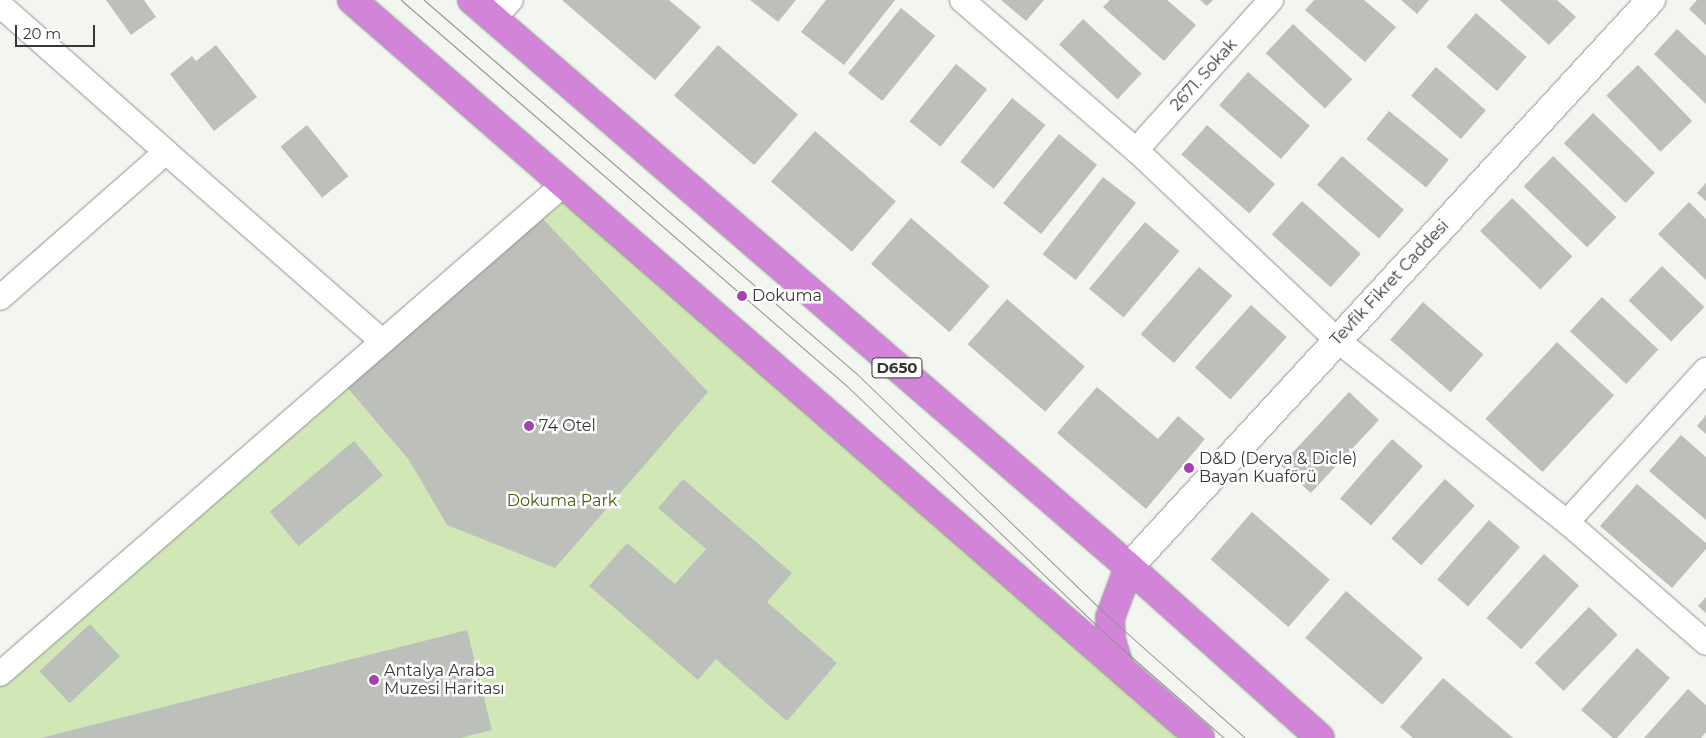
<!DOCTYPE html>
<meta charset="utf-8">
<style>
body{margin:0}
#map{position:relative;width:1706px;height:738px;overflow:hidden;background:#f3f5f1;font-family:Montserrat,sans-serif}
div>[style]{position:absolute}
.green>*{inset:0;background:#d2e7b6}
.building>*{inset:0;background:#bdbfbb;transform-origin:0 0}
.roads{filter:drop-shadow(0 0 1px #90928e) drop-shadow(0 0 1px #90928e)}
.minor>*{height:24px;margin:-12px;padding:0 12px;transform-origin:12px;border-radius:12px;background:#fff}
.tertiary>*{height:28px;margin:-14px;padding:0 14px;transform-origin:14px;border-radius:14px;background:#fff}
.trunk>*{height:28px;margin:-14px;padding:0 14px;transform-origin:14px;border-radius:14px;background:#d284d8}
.tram>*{height:1px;margin:-0.5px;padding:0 0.5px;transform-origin:0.5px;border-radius:0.5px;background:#919390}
.dots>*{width:14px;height:14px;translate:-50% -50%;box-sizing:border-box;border:2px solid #fff;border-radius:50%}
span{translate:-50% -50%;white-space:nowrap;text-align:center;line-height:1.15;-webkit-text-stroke:5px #fff;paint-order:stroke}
.shield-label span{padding:1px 4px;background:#fff;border:1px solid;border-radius:4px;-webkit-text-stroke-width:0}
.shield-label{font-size:15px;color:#373836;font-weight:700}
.street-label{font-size:16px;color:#373836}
.poi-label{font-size:16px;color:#373836}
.left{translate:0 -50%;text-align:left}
.park-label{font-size:16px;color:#456005}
.scale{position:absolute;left:15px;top:25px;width:80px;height:22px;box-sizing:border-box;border:2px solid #373836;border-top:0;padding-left:6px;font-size:15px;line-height:18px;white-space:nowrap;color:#373836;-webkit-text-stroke:4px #fff;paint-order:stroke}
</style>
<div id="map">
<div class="green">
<div style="clip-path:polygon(563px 185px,1193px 738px,0 738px,0 675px)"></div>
</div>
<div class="building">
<div style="clip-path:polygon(106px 0,144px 0,156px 17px,131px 35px)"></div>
<div style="clip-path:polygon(562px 0,669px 0,701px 27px,655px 80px)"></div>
<div style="clip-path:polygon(750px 0,796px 0,778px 22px)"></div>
<div style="clip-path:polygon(826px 0,895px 0,844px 65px,801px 32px)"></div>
<div style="clip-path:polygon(1001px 0,1044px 0,1026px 21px)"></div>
<div style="clip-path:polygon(1110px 0,1167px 0,1196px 25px,1164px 61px,1103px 7px)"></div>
<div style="clip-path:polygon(1200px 0,1213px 0,1207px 6px)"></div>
<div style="clip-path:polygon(1314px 0,1364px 0,1396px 27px,1365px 62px,1305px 10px)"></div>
<div style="clip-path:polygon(1401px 0,1429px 0,1417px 14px)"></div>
<div style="clip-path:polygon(1500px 0,1557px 0,1576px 17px,1549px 45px)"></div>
<div style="clip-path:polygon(1697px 0,1706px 0,1706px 25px,1689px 9px)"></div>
<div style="left:901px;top:8px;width:44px;height:84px;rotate:39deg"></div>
<div style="left:1476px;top:13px;width:67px;height:45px;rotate:41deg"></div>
<div style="left:1083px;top:19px;width:80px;height:35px;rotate:43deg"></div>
<div style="left:1293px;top:24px;width:81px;height:40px;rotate:43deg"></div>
<div style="clip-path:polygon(1677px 29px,1706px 56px,1706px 104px,1654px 54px)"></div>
<div style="clip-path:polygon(216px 45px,257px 97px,214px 131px,170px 74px,192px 56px,196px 61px)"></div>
<div style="left:718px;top:45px;width:106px;height:67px;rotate:41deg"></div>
<div style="left:956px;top:64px;width:40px;height:74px;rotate:39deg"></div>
<div style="left:1638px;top:65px;width:78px;height:44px;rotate:46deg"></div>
<div style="left:1436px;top:67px;width:66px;height:38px;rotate:41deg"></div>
<div style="left:1248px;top:72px;width:82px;height:44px;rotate:41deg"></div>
<div style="left:1012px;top:98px;width:43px;height:82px;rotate:39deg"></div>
<div style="left:1389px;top:111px;width:77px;height:36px;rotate:39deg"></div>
<div style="left:1593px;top:113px;width:86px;height:42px;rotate:44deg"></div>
<div style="left:307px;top:125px;width:66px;height:34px;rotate:51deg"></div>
<div style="left:1207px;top:125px;width:90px;height:39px;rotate:41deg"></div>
<div style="left:815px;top:131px;width:107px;height:67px;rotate:41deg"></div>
<div style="left:1059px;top:134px;width:49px;height:89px;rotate:39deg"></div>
<div style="left:1342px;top:156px;width:82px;height:38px;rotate:41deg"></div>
<div style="left:1553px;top:156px;width:88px;height:42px;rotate:44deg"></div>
<div style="left:1103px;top:177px;width:42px;height:98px;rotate:38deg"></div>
<div style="clip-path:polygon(1706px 183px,1706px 201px,1697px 193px)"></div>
<div style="left:1512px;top:198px;width:84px;height:46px;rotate:44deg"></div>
<div style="left:1302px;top:201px;width:79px;height:45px;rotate:42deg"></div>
<div style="clip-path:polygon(1689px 202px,1706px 219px,1706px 280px,1658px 234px)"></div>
<div style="left:911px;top:218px;width:104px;height:61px;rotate:41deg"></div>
<div style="clip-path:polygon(543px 219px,708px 392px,555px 568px,447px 525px,409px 460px,346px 386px)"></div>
<div style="left:1145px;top:222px;width:45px;height:87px;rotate:40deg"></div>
<div style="left:1662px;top:266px;width:59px;height:48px;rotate:44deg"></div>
<div style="left:1199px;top:267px;width:44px;height:89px;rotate:41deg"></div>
<div style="left:1602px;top:297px;width:77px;height:47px;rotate:43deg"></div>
<div style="left:1007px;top:299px;width:103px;height:60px;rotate:41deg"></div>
<div style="left:1423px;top:302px;width:80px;height:50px;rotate:41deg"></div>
<div style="left:1251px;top:305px;width:48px;height:84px;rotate:42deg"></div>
<div style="left:1557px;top:342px;width:78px;height:105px;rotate:43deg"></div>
<div style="clip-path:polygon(1097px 387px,1158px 439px,1178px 416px,1205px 439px,1146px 509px,1057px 433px)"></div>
<div style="left:1349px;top:392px;width:41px;height:100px;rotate:43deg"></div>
<div style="clip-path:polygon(1706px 415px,1706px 434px,1697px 426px)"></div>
<div style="clip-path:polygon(1681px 435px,1706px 457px,1706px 520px,1649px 471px)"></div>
<div style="left:1392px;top:439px;width:41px;height:79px;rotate:41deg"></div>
<div style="left:354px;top:441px;width:45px;height:110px;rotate:50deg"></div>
<div style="clip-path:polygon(683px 479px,792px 573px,767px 602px,837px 663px,787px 721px,716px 659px,698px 680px,589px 586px,627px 543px,675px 584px,706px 549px,658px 508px)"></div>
<div style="left:1445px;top:479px;width:40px;height:80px;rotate:42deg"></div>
<div style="clip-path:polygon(1637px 484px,1706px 543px,1706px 549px,1672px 588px,1600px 526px)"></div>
<div style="left:1252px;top:512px;width:103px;height:63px;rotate:41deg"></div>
<div style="left:1489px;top:520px;width:41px;height:79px;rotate:41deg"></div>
<div style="left:1544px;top:554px;width:47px;height:86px;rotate:42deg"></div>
<div style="left:1346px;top:591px;width:102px;height:62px;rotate:41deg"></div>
<div style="clip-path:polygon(1706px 597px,1706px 613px,1698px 606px)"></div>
<div style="left:1589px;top:607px;width:40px;height:78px;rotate:44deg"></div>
<div style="left:90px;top:624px;width:44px;height:69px;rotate:47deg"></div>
<div style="clip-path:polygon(467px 630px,492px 730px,460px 738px,41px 738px)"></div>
<div style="clip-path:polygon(1637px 648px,1670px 678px,1617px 738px,1613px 738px,1581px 710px)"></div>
<div style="clip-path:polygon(1443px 678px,1513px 738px,1413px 738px,1400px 727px)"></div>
<div style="clip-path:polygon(1688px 689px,1706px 705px,1706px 732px,1701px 738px,1644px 738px)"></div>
</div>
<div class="roads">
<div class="minor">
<div style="left:962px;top:0;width:230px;rotate:40.8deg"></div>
<div style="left:1136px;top:150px;width:277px;rotate:43.4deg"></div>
<div style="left:1337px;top:340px;width:293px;rotate:38.4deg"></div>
<div style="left:1567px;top:522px;width:184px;rotate:41deg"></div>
<div style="left:0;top:5px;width:222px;rotate:41.5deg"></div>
<div style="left:166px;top:152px;width:221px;rotate:138.7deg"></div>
<div style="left:493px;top:19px;width:26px;rotate:-47deg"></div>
<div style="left:1136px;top:150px;width:202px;rotate:-48deg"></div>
<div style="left:166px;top:152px;width:287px;rotate:41.2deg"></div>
<div style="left:1567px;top:522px;width:206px;rotate:-47.6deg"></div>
<div style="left:0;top:674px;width:746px;rotate:-40.98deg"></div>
</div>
<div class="tertiary">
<div style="left:1129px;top:567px;width:771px;rotate:-47.37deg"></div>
</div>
<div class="trunk">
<div style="left:352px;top:0;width:1124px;rotate:41.03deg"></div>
<div style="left:472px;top:0;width:868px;rotate:40.79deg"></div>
<div style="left:1129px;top:567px;width:256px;rotate:41.8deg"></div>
<div style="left:1119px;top:666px;width:28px;rotate:-107deg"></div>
<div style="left:1111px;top:639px;width:21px;rotate:-93deg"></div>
<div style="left:1110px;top:618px;width:54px;rotate:-69.6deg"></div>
</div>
</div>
<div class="tram">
<div style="left:401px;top:0;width:590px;rotate:40.88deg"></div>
<div style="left:847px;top:386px;width:366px;rotate:43.8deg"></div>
<div style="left:1111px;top:639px;width:150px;rotate:41.2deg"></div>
<div style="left:424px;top:0;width:572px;rotate:40.82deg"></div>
<div style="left:857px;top:374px;width:351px;rotate:44deg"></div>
<div style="left:1110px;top:618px;width:181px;rotate:41.6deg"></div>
</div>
<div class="dots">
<div style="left:742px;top:296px;background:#a343ac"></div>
<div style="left:529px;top:426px;background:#a343ac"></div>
<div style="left:1189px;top:468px;background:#a343ac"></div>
<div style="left:374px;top:680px;background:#a343ac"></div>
</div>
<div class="shield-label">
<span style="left:897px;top:368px">D650</span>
</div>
<div class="street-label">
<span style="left:1204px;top:75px;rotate:-48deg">2671. Sokak</span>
<span style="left:1390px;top:283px;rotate:-47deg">Tevfik Fikret Caddesi</span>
</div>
<div class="poi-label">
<span class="left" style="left:752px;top:296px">Dokuma</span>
<span class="left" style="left:539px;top:426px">74 Otel</span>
<span class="left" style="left:1199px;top:468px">D&amp;D (Derya &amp; Dicle)<br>Bayan Kuaförü</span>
<span class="left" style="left:384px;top:680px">Antalya Araba<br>Muzesi Haritası</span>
</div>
<div class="park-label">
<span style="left:562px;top:501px">Dokuma Park</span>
</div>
<div class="scale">20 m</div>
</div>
